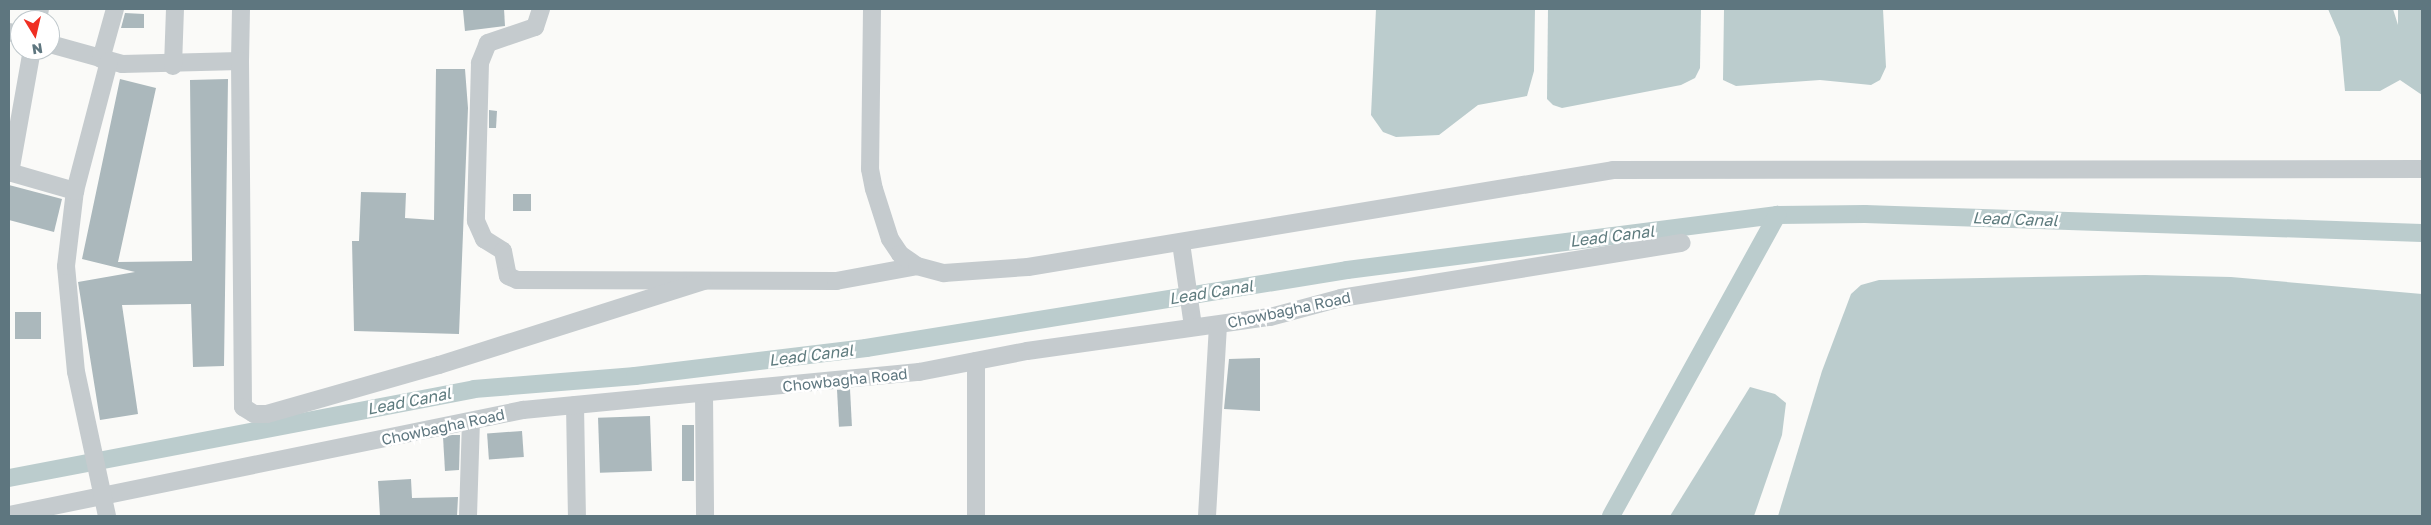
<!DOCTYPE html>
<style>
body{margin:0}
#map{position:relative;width:2431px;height:525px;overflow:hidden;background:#fafaf8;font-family:"Golos Text",sans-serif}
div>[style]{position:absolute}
.water>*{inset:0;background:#bbcccd}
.canal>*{height:18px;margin:-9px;padding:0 9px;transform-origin:9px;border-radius:9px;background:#bbcccd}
.building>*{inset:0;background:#abb8bc;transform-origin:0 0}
.street>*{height:18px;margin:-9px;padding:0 9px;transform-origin:9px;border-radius:9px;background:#c5cbce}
span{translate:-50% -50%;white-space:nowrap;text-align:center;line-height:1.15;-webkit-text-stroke:5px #fff;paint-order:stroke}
.street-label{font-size:15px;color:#5e767f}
.water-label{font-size:16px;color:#5e7b7e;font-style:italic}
.frame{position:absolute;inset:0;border:10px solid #5e767f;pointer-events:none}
.north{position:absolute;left:10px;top:10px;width:50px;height:50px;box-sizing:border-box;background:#fff;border:1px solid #bfc8cc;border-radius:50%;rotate:171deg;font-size:14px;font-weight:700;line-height:20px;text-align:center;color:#5e767f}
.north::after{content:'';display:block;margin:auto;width:18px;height:22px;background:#ef2f23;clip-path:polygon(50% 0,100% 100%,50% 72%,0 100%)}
</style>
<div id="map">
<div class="water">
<div style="clip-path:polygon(1376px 9px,1535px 9px,1534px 71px,1527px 96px,1478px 105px,1439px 135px,1396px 137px,1383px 132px,1371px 115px)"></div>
<div style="clip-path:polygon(1548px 9px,1701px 9px,1700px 68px,1695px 78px,1681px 85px,1562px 108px,1553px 105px,1547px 99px)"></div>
<div style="clip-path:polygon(1724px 9px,1883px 9px,1886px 67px,1880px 80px,1871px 85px,1820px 80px,1736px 86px,1723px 80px)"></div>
<div style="clip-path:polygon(2328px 9px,2393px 9px,2398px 25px,2398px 9px,2422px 9px,2422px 95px,2400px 80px,2380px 91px,2345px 91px,2340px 37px)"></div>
<div style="clip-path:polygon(2145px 275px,2231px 277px,2422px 294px,2422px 516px,1778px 516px,1822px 371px,1851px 294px,1861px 285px,1879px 280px)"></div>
<div style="clip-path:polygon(1750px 387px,1775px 394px,1786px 403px,1782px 435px,1754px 516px,1670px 516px)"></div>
</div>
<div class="canal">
<div style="left:9px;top:478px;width:473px;rotate:-10.8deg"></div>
<div style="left:474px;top:389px;width:162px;rotate:-4.6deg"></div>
<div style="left:635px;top:376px;width:233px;rotate:-6.9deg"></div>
<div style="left:866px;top:348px;width:487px;rotate:-9.2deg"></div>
<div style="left:1347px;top:270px;width:434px;rotate:-7.3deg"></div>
<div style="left:1777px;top:215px;width:88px;rotate:-0.7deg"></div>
<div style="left:1865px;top:214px;width:557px;rotate:1.95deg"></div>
<div style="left:1611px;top:516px;width:344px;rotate:-61.1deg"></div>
</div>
<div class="building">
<div style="clip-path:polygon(504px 9px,505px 26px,465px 31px,463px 10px)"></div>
<div style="clip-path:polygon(125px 13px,144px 14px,144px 28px,121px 28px)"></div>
<div style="clip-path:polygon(436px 69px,465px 69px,468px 108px,459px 334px,354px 331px,352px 241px,359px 241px,361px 192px,406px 193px,405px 218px,434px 220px)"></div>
<div style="clip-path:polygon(120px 79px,156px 88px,118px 262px,192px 261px,190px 80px,228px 79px,224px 366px,193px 367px,191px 304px,122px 305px,138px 414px,100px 420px,78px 282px,135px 272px,82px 259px)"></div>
<div style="clip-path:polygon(489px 110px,497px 111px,496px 128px,489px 128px)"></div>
<div style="clip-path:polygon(9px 185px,62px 199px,54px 232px,9px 220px)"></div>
<div style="left:513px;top:194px;width:18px;height:17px"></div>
<div style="left:41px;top:312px;width:27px;height:26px;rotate:90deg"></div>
<div style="clip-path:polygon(1260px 358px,1260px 411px,1224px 409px,1229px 359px)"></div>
<div style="left:850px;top:389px;width:37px;height:13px;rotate:87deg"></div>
<div style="left:650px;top:416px;width:55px;height:52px;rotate:88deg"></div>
<div style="left:694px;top:425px;width:56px;height:12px;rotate:90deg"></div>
<div style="left:522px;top:431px;width:26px;height:35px;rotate:86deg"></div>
<div style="clip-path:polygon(452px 435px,460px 435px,459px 470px,445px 471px,443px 437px)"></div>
<div style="clip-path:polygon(411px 479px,412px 498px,458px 497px,457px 516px,380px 516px,378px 481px)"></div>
</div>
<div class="street">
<div style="left:541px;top:9px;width:19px;rotate:108deg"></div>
<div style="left:535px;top:27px;width:50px;rotate:161.2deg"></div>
<div style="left:488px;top:43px;width:22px;rotate:112deg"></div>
<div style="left:480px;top:63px;width:158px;rotate:91.5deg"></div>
<div style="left:476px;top:221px;width:20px;rotate:66deg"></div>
<div style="left:484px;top:239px;width:22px;rotate:32deg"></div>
<div style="left:503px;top:251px;width:25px;rotate:79deg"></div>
<div style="left:508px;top:276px;width:10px;rotate:24deg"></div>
<div style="left:517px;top:280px;width:319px;rotate:0.2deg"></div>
<div style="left:836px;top:281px;width:82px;rotate:-10.5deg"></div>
<div style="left:872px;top:9px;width:160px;rotate:90.7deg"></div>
<div style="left:870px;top:169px;width:20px;rotate:79deg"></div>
<div style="left:874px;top:189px;width:52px;rotate:72.3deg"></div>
<div style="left:890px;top:239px;width:18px;rotate:56deg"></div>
<div style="left:900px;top:254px;width:21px;rotate:35deg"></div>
<div style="left:917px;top:266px;width:28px;rotate:15deg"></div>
<div style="left:944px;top:273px;width:84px;rotate:-4.1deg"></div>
<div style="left:1028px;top:267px;width:593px;rotate:-9.41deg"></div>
<div style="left:1613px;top:170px;width:809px;rotate:-0.07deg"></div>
<div style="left:38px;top:20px;width:11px;rotate:-80deg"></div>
<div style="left:9px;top:32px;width:11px;rotate:15deg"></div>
<div style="left:50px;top:44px;width:75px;rotate:15.5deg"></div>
<div style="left:122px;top:64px;width:118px;rotate:-1.5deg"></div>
<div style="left:240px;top:61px;width:52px;rotate:-88.9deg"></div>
<div style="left:101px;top:59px;width:52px;rotate:-74.4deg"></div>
<div style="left:240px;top:61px;width:346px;rotate:89.5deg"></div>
<div style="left:243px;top:407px;width:13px;rotate:32deg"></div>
<div style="left:254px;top:414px;width:13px"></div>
<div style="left:267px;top:414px;width:179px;rotate:-15.9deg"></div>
<div style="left:439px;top:365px;width:278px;rotate:-17.6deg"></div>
<div style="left:173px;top:66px;width:57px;rotate:-88deg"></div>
<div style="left:9px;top:172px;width:69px;rotate:16.1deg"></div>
<div style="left:10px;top:173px;width:125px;rotate:-79.9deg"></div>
<div style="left:1181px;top:243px;width:84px;rotate:81.8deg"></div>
<div style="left:704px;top:394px;width:122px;rotate:89.5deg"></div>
<div style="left:575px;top:405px;width:111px;rotate:89deg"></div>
<div style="left:9px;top:515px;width:525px;rotate:-11.55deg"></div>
<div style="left:523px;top:410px;width:398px;rotate:-5.5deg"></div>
<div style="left:919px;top:372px;width:110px;rotate:-11deg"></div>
<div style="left:1027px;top:351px;width:245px;rotate:-8deg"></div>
<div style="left:1270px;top:317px;width:73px;rotate:-15deg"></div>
<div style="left:1341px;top:298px;width:345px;rotate:-9.2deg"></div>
<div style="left:107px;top:516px;width:147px;rotate:-102.1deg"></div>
<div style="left:76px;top:372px;width:106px;rotate:-95.4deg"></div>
<div style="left:66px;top:266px;width:76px;rotate:-83.2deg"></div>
<div style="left:75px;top:191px;width:134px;rotate:-75.3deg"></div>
<div style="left:468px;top:516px;width:93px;rotate:-88.2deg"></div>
<div style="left:976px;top:516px;width:155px;rotate:-90deg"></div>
<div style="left:1207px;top:516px;width:190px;rotate:-86.7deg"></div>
</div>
<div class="street-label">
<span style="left:1289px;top:310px;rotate:-12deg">Chowbagha Road</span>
<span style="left:845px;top:380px;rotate:-6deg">Chowbagha Road</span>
<span style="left:443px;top:427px;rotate:-12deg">Chowbagha Road</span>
</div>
<div class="water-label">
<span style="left:2015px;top:219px;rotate:2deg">Lead Canal</span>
<span style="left:1612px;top:236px;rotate:-7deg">Lead Canal</span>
<span style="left:1211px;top:292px;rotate:-9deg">Lead Canal</span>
<span style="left:811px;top:355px;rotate:-7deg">Lead Canal</span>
<span style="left:409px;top:401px;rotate:-11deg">Lead Canal</span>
</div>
<div class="frame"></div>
<div class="north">N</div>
</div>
